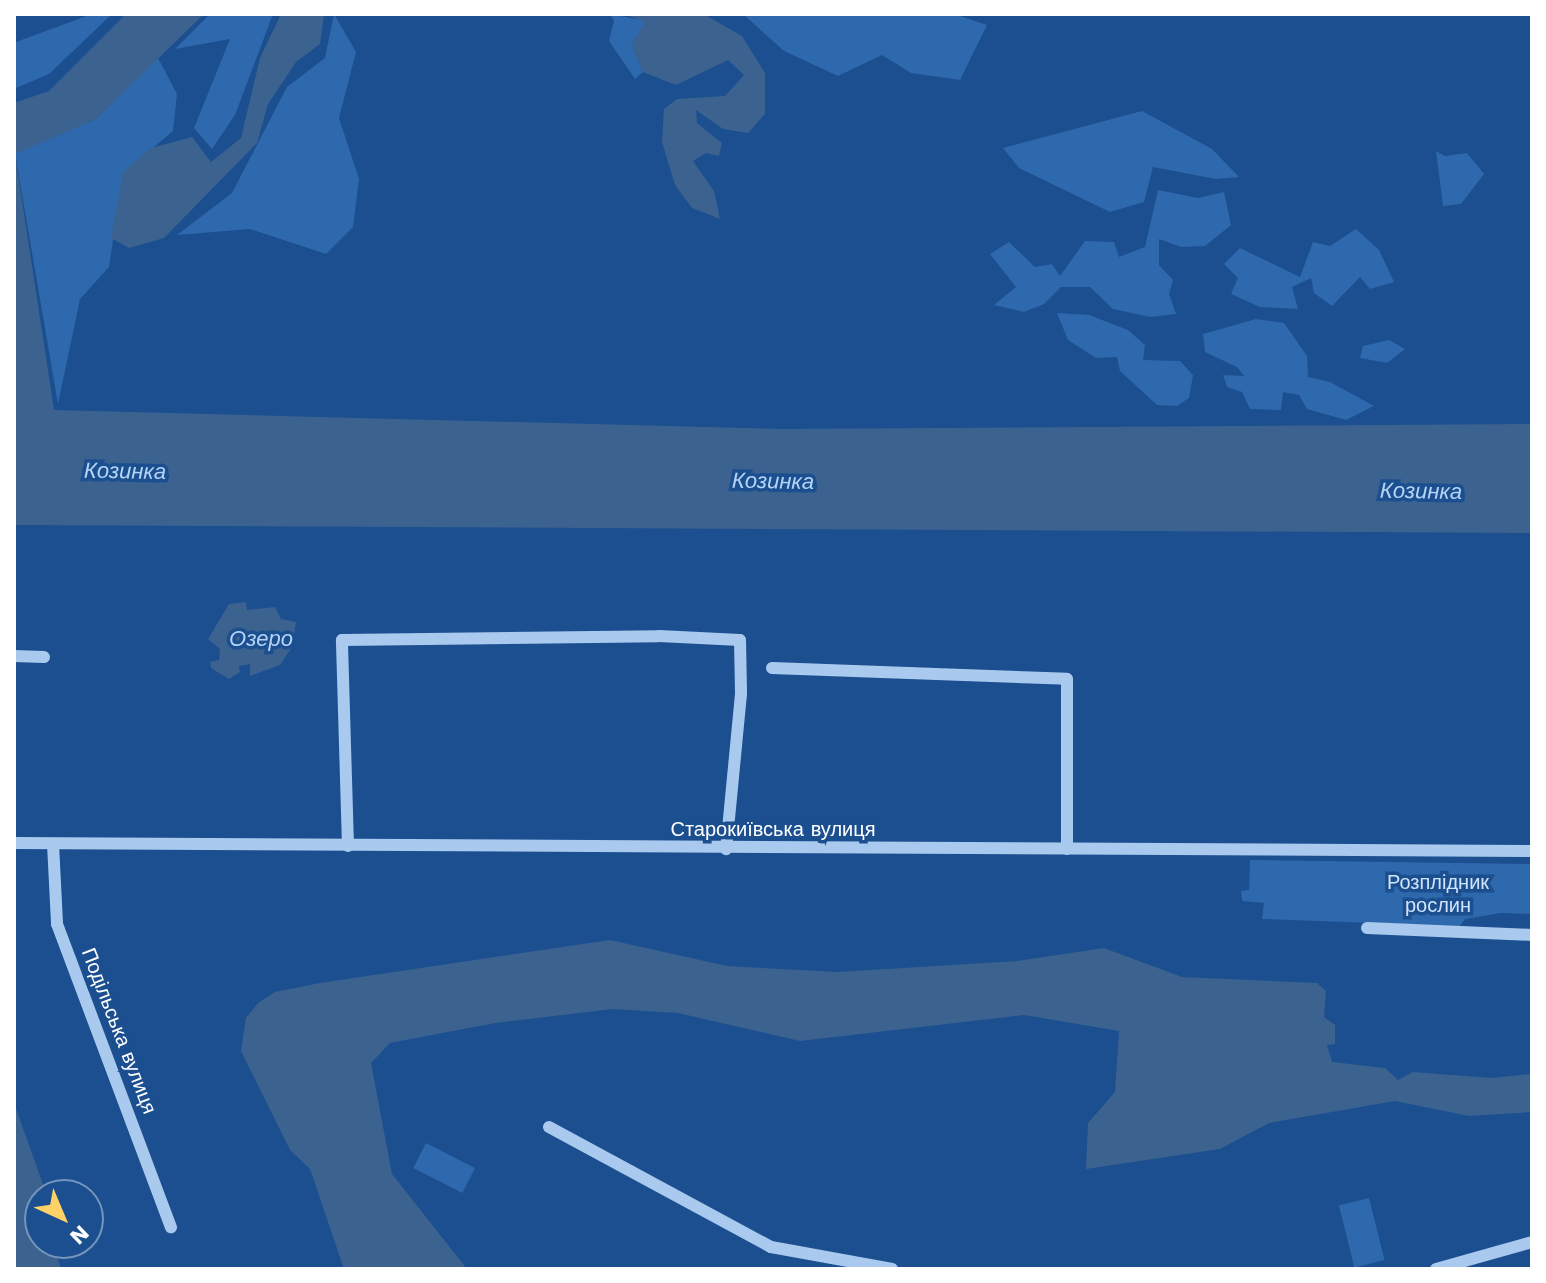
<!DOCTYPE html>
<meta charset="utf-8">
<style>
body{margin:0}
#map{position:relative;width:1546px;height:1283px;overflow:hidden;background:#1b4f8f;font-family:"Work Sans",sans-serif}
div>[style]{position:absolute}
.green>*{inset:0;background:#2e69ad;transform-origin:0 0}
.water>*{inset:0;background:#3c6290}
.minor>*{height:12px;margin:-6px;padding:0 6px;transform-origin:6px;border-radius:6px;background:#a9c9ee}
span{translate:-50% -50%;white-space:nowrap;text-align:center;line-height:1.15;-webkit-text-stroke:7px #1b4f8f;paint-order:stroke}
.street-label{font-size:20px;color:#fff}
.park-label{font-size:20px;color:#cfe3fa}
.water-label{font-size:22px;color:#b5d3f5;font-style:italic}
.frame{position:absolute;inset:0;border:16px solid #fff;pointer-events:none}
.north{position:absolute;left:24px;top:1179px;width:80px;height:80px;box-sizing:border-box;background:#1b4f8f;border:2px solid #7695bc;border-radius:50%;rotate:136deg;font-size:22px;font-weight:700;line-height:32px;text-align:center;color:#fff}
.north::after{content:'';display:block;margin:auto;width:28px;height:36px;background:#ffd166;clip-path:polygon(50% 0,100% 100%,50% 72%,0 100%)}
</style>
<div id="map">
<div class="green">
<div style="clip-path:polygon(92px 14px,112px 14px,49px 74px,14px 89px,16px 42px)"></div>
<div style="clip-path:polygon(210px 14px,273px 14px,235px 115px,212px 149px,194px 128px,230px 39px,175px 49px)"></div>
<div style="clip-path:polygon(334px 14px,356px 52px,339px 118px,359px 179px,353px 227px,326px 254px,250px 229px,177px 235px,232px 193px,287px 87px,325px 58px)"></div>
<div style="clip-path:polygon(610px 14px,646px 21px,632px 45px,643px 72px,635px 79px,609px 41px,614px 21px)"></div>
<div style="clip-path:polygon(743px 14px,954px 14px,987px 25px,960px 80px,911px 73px,882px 55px,838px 76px,784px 51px)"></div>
<div style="clip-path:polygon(158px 58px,177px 94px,173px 131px,123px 173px,109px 267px,80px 299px,58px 404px,15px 153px,96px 119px)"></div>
<div style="clip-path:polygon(1142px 111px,1212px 149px,1239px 177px,1216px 179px,1153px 167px,1144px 202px,1110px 212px,1019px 168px,1003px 148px)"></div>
<div style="clip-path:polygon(1436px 151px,1445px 156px,1467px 153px,1484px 174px,1461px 204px,1443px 206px)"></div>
<div style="clip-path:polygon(1158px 190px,1198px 198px,1224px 192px,1231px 225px,1205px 246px,1181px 247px,1159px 239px,1159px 265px,1173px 280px,1169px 294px,1176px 314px,1150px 317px,1113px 309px,1090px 287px,1061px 287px,1044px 304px,1024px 312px,994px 305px,1016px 287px,990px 254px,1009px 242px,1035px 267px,1052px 264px,1060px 276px,1085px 241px,1114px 242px,1119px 257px,1145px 247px)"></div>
<div style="clip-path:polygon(1356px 229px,1379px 250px,1394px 282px,1370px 289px,1360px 277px,1332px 306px,1314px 293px,1311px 278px,1292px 287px,1298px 309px,1260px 307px,1231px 294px,1238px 278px,1224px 264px,1240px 248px,1300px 277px,1313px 242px,1330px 246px)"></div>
<div style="clip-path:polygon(1057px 313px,1089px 315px,1128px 330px,1145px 345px,1143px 360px,1180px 361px,1193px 375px,1189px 398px,1177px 406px,1157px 405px,1120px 371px,1117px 357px,1096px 358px,1068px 340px)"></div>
<div style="clip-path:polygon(1256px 319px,1284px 323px,1307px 356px,1308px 377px,1330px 382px,1374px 406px,1346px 420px,1307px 409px,1299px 395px,1283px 392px,1281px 410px,1250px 409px,1242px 392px,1227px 387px,1223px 375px,1244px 376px,1237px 367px,1205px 352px,1203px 334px)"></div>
<div style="clip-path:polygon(1389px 340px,1405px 349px,1387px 363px,1360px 358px,1363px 346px)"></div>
<div style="clip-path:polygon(1250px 860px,1532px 864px,1532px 914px,1501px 913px,1465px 919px,1460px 926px,1262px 919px,1264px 903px,1242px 901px,1241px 891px,1249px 890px)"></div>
<div style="left:426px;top:1143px;width:55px;height:28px;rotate:27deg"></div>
<div style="left:1369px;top:1198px;width:64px;height:31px;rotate:76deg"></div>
</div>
<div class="water">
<div style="clip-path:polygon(126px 14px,204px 14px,96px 119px,15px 154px,54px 410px,781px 429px,1532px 424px,1532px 533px,14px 525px,14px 103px,49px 91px)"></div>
<div style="clip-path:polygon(281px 14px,324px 14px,320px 44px,296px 62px,268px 104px,257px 143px,164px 238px,129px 248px,111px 238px,123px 172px,151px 148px,192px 137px,211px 162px,241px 138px,260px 58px)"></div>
<div style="clip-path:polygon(624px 14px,707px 16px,742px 36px,765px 73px,765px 114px,748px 133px,723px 129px,696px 110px,697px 123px,722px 143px,719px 156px,706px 153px,693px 161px,714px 191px,720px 219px,692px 208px,675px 185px,662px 142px,664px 109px,677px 99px,725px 96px,744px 75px,728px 60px,676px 85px,643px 72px,632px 45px,645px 22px)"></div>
<div style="clip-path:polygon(246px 602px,247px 610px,275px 607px,281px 619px,296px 622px,292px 647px,280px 665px,250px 676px,250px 664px,239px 666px,240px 672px,229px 679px,211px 668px,210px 662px,219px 660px,220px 649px,208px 639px,229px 604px)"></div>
<div style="clip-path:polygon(610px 940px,727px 966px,838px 972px,1017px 961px,1104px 948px,1182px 977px,1317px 983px,1326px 991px,1324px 1017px,1335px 1025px,1335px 1044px,1327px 1045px,1332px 1062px,1385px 1068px,1398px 1080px,1413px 1072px,1491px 1078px,1532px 1074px,1532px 1112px,1469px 1116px,1395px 1101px,1269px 1123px,1220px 1149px,1086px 1169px,1088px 1123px,1115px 1092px,1119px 1031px,1024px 1015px,800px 1041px,678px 1013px,613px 1009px,495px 1023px,390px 1043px,371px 1063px,392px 1174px,467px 1269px,344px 1269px,310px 1169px,290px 1150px,241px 1051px,246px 1018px,258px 1003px,275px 992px,320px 983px)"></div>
<div style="clip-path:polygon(14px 1103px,45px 1190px,40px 1195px,40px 1243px,53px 1243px,61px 1269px,14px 1269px)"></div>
</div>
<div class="minor">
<div style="left:14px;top:656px;width:30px;rotate:2deg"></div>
<div style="left:772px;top:668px;width:295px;rotate:2.1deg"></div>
<div style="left:1067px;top:679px;width:170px;rotate:90deg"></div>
<div style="left:14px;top:843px;width:1518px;rotate:0.3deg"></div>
<div style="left:53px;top:844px;width:80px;rotate:87.1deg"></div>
<div style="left:57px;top:924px;width:324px;rotate:69.4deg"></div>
<div style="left:348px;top:846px;width:206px;rotate:-91.7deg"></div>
<div style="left:342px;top:640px;width:317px;rotate:-0.7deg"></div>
<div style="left:659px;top:636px;width:81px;rotate:2.8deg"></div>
<div style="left:740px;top:640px;width:54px;rotate:88.9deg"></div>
<div style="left:741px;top:694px;width:156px;rotate:95.5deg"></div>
<div style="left:1367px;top:928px;width:165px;rotate:2.4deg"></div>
<div style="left:549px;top:1127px;width:252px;rotate:28.4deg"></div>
<div style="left:771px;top:1247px;width:123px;rotate:10.3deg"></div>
<div style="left:1436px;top:1269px;width:100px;rotate:-15.7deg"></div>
</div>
<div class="street-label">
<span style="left:773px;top:829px">Старокиївська вулиця</span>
<span style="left:119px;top:1031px;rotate:69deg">Подільська вулиця</span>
</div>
<div class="park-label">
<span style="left:1438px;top:894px">Розплідник<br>рослин</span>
</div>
<div class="water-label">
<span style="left:125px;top:471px;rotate:1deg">Козинка</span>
<span style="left:773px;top:481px;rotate:1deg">Козинка</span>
<span style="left:1421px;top:491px;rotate:1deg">Козинка</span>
<span style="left:261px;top:639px">Озеро</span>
</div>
<div class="frame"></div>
<div class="north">N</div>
</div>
